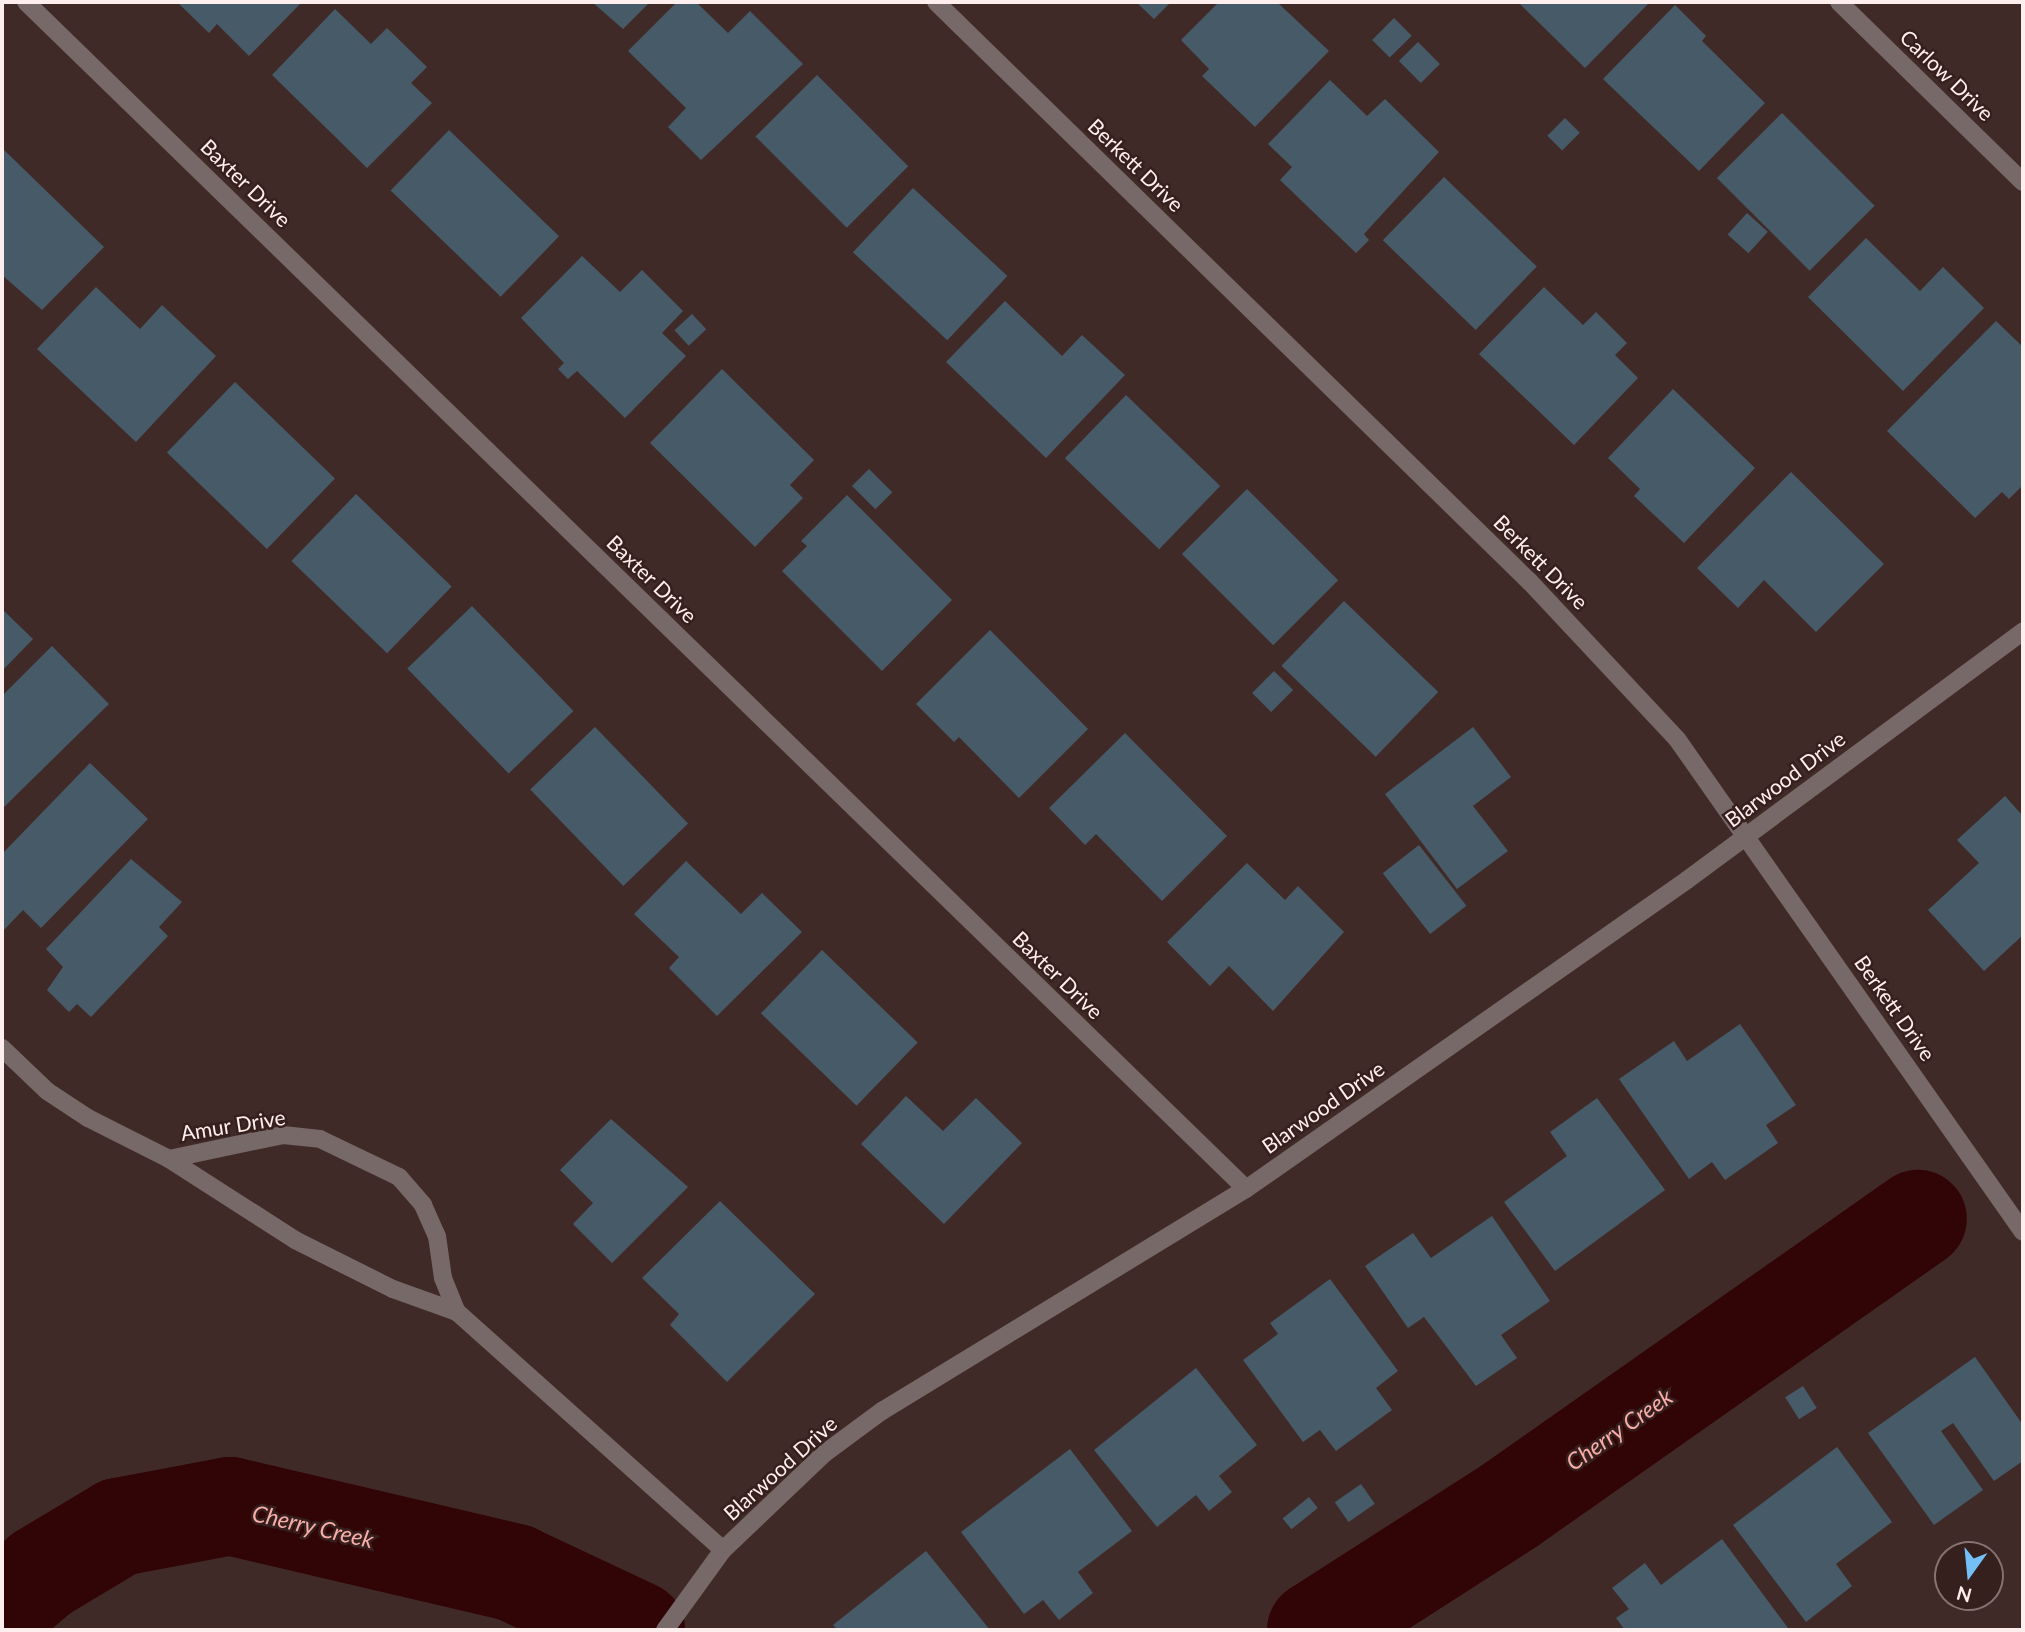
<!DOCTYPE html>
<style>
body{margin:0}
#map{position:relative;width:2025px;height:1632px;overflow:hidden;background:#402a28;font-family:Lato,sans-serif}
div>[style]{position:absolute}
.river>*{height:98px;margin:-49px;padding:0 49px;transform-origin:49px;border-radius:49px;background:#310406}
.building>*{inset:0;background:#465a68;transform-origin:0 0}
.minor>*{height:18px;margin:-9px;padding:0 9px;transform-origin:9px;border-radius:9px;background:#766968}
span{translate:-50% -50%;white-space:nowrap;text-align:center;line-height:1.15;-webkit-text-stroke:5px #36201e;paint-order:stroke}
.street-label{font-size:21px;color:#feeeed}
.water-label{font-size:23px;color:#f9ada8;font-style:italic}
.frame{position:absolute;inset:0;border:4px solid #feeeed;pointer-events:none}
.north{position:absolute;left:1934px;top:1541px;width:70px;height:70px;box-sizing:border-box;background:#36201e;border:2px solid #867271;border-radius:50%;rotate:195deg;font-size:19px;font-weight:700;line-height:28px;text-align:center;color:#feeeed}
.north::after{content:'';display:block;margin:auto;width:24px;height:32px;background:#74c0f6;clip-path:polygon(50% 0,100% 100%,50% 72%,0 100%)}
</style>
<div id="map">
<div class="river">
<div style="left:2px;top:1607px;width:52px;rotate:-40.4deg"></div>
<div style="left:42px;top:1573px;width:90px;rotate:-30.9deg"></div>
<div style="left:119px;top:1527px;width:113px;rotate:-10.7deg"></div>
<div style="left:230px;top:1506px;width:293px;rotate:13.2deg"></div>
<div style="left:515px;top:1573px;width:134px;rotate:25.2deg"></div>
<div style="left:1316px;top:1630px;width:233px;rotate:-32.7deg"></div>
<div style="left:1512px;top:1504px;width:496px;rotate:-35.1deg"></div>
</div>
<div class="building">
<div style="clip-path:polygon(177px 2px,302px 2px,249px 56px,217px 24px,209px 33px)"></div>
<div style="clip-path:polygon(592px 2px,650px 2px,623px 29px)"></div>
<div style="clip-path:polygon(677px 2px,696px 2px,728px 33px,750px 11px,803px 64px,701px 160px,668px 127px,686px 108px,628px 51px)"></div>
<div style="clip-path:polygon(1136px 2px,1171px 2px,1154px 19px)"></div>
<div style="clip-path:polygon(1219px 2px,1277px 2px,1329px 51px,1255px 127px,1202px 76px,1209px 69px,1181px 40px)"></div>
<div style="clip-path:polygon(1518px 2px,1650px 2px,1585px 68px)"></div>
<div style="clip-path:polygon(1675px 5px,1706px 36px,1702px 41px,1765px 103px,1699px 171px,1603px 79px)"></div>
<div style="clip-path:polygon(335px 9px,371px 44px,387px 28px,427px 67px,411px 83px,432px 103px,367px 168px,272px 75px)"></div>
<div style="left:1394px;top:18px;width:25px;height:31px;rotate:45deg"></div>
<div style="left:1418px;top:42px;width:31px;height:27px;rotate:45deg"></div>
<div style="left:817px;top:75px;width:129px;height:87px;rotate:45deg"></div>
<div style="clip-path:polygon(1330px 80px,1367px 116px,1385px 99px,1439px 152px,1364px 234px,1369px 240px,1356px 253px,1280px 180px,1292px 167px,1268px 144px)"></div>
<div style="left:1782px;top:113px;width:131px;height:92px;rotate:45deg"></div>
<div style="left:1565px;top:118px;width:21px;height:25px;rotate:45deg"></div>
<div style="left:449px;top:130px;width:153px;height:84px;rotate:44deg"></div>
<div style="clip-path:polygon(2px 148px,104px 247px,42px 310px,2px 275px)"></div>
<div style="left:1444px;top:177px;width:129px;height:88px;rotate:44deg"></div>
<div style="left:913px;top:188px;width:129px;height:88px;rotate:43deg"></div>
<div style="left:1747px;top:213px;width:28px;height:29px;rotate:42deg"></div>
<div style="clip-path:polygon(1866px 238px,1920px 291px,1943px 267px,1984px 308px,1903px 391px,1808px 297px)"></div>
<div style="clip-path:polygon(582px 256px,620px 292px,642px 270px,683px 311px,662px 333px,686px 356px,625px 418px,577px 371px,568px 379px,558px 369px,564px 363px,521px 318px)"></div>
<div style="clip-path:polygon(96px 287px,140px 329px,162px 305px,216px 356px,136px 442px,37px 349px)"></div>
<div style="clip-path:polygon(1544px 287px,1583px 325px,1596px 312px,1627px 343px,1615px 355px,1638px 378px,1574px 445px,1479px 354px)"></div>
<div style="clip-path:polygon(1005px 301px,1062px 356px,1082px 335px,1125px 375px,1046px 458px,946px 362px)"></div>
<div style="left:692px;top:314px;width:21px;height:24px;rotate:47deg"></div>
<div style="clip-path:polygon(1996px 321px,2023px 347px,2023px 485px,2009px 499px,2002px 492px,1975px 518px,1887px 431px)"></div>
<div style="clip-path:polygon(722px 369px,814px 460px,790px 485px,803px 498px,755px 547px,650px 443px)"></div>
<div style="left:235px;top:382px;width:139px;height:98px;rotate:44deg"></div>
<div style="clip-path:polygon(1673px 389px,1755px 468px,1684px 543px,1634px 496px,1640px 489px,1608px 458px)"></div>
<div style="left:1126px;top:395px;width:131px;height:88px;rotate:44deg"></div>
<div style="left:869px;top:469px;width:33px;height:24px;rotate:45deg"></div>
<div style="clip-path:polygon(1791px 472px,1884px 564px,1816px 632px,1764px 580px,1738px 608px,1697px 568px)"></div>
<div style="left:1247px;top:489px;width:129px;height:92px;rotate:45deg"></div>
<div style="left:356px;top:494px;width:133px;height:93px;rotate:44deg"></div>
<div style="clip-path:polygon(847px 495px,952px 600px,882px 671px,782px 571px,807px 546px,801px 541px)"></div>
<div style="left:1344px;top:601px;width:131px;height:90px;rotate:44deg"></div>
<div style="left:472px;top:606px;width:146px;height:90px;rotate:46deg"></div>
<div style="clip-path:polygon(2px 609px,33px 639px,2px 671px)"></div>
<div style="clip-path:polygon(990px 630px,1088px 729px,1019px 798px,959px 737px,954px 742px,916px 704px)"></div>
<div style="clip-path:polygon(52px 646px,109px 704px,2px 809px,2px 696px)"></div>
<div style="left:1274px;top:671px;width:27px;height:31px;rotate:45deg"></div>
<div style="left:595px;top:727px;width:134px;height:90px;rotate:46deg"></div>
<div style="clip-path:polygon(1473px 727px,1511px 777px,1473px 806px,1508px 851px,1457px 889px,1385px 794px)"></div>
<div style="clip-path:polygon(1125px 733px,1227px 836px,1162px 901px,1096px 834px,1085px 845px,1049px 808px)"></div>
<div style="clip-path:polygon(90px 763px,148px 819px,41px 928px,23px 910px,2px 932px,2px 854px)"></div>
<div style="clip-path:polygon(2005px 796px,2023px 816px,2023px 935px,1984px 971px,1928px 910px,1979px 863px,1957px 840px)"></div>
<div style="left:1419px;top:845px;width:77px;height:46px;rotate:52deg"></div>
<div style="clip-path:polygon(131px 859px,182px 902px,159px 927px,168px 936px,91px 1017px,77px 1004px,69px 1012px,47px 990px,63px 967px,46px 949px)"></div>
<div style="clip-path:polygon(686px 861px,741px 914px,762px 893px,802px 932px,717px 1016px,669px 968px,679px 957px,634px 914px)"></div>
<div style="clip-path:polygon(1247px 863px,1285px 900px,1298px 886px,1344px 932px,1273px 1011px,1229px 966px,1210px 986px,1167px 942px)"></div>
<div style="left:822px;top:950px;width:133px;height:88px;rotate:44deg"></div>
<div style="clip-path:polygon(1740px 1024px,1796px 1105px,1766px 1125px,1778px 1143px,1725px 1180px,1712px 1162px,1689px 1179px,1619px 1079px,1674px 1041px,1687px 1061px)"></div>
<div style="clip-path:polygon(906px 1096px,943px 1131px,976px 1098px,1022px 1143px,944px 1224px,861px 1144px)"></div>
<div style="clip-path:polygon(1597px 1098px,1665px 1190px,1555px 1271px,1504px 1202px,1567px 1156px,1550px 1132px)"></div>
<div style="clip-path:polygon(611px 1119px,688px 1187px,612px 1263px,573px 1224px,593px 1203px,560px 1170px)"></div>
<div style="clip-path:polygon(720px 1201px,815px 1294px,727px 1382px,670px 1325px,679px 1314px,642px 1278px)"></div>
<div style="clip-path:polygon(1492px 1216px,1550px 1301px,1501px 1335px,1517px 1358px,1476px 1386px,1424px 1317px,1408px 1328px,1365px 1266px,1413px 1233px,1431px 1258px)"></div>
<div style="clip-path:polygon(1330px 1279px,1398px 1371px,1376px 1388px,1392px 1410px,1336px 1451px,1320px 1430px,1303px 1442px,1243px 1360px,1278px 1334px,1270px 1323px)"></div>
<div style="clip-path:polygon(1975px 1357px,2023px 1425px,2023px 1461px,1994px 1481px,1953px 1423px,1941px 1431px,1983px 1490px,1934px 1525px,1868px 1433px)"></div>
<div style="clip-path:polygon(1196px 1368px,1257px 1445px,1219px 1476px,1232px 1492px,1209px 1511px,1196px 1495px,1157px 1527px,1094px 1450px)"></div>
<div style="left:1803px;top:1386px;width:26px;height:21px;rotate:58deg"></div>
<div style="clip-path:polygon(1837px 1447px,1892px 1522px,1836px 1564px,1852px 1586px,1806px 1622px,1733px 1525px)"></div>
<div style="clip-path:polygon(1070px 1449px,1132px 1531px,1078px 1572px,1093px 1593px,1059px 1620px,1043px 1600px,1024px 1614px,961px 1532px)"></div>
<div style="left:1361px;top:1484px;width:24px;height:32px;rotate:55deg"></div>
<div style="left:1309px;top:1497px;width:14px;height:34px;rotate:51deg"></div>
<div style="clip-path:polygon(1722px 1539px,1788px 1628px,1625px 1630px,1616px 1618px,1629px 1609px,1612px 1588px,1645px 1563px,1661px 1585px)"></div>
<div style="clip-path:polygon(926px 1551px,990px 1630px,838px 1630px,833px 1625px)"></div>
</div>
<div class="minor">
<div style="left:26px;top:2px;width:1702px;rotate:44.21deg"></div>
<div style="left:936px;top:2px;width:829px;rotate:44.32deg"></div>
<div style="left:1529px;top:581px;width:216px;rotate:46.9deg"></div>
<div style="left:1677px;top:739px;width:602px;rotate:54.94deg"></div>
<div style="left:1839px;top:2px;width:257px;rotate:44.4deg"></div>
<div style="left:2px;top:1048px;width:62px;rotate:43.7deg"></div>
<div style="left:47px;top:1091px;width:49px;rotate:33.4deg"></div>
<div style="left:88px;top:1118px;width:91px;rotate:26.8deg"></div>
<div style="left:169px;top:1159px;width:150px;rotate:32.7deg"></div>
<div style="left:295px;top:1240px;width:110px;rotate:26.6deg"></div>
<div style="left:393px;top:1289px;width:68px;rotate:19.8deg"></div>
<div style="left:457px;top:1312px;width:357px;rotate:41.8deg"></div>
<div style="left:169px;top:1159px;width:116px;rotate:-11.9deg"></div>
<div style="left:283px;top:1135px;width:37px;rotate:6deg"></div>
<div style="left:320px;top:1139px;width:88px;rotate:25.7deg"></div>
<div style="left:399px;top:1177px;width:37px;rotate:49deg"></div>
<div style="left:423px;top:1205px;width:34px;rotate:66deg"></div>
<div style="left:437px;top:1236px;width:42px;rotate:81.9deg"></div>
<div style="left:443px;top:1278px;width:37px;rotate:68deg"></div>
<div style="left:665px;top:1630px;width:99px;rotate:-54.1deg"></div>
<div style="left:723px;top:1550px;width:141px;rotate:-43.6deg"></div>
<div style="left:825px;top:1453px;width:71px;rotate:-36.4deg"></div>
<div style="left:882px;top:1411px;width:426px;rotate:-31.4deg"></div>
<div style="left:1246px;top:1189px;width:538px;rotate:-35.02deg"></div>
<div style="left:1687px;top:880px;width:418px;rotate:-36.5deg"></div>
</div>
<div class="street-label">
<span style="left:1947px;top:75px;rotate:44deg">Carlow Drive</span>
<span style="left:1136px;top:165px;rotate:44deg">Berkett Drive</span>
<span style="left:246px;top:183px;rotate:44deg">Baxter Drive</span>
<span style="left:1541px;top:562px;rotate:45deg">Berkett Drive</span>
<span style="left:652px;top:579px;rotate:44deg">Baxter Drive</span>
<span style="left:1785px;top:779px;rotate:-37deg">Blarwood Drive</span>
<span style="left:1058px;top:975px;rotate:44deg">Baxter Drive</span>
<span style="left:1895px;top:1008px;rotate:55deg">Berkett Drive</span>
<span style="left:1323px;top:1107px;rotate:-35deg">Blarwood Drive</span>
<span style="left:233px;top:1125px;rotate:-9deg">Amur Drive</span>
<span style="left:780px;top:1468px;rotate:-42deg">Blarwood Drive</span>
</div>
<div class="water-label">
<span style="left:1619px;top:1429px;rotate:-35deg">Cherry Creek</span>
<span style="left:313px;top:1526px;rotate:13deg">Cherry Creek</span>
</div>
<div class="frame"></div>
<div class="north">N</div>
</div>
